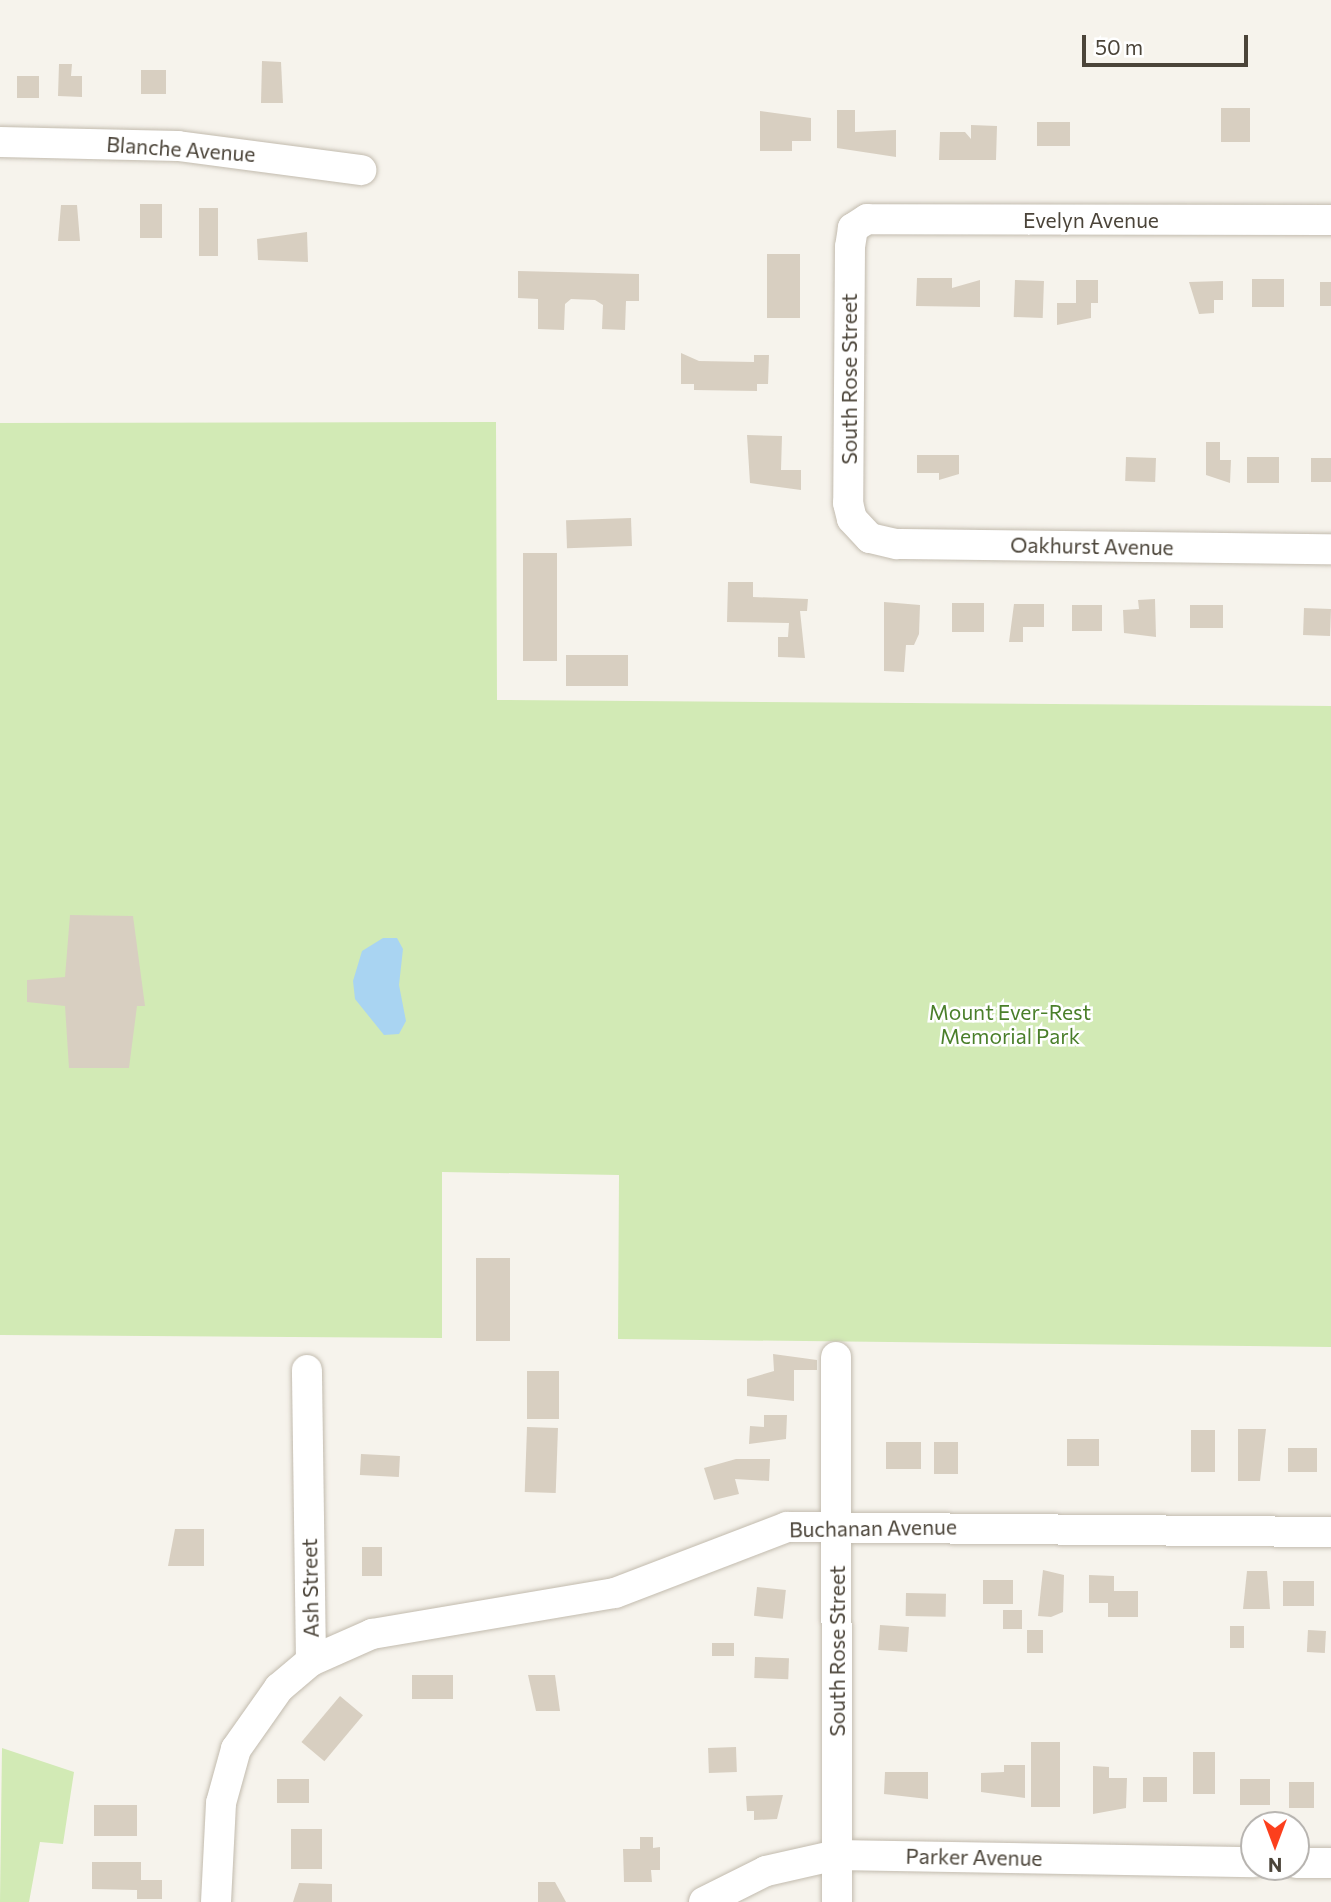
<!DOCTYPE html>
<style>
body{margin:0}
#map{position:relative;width:1331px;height:1902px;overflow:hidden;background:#f6f3ec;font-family:Commissioner,sans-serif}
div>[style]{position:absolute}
.green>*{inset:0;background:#d2eab5}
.water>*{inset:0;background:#a9d4f2}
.building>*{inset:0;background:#d8cfc1;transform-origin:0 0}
.roads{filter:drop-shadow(0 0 2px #c2bbae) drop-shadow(0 0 2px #c2bbae)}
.minor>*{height:30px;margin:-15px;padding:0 15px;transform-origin:15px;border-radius:15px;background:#fff}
span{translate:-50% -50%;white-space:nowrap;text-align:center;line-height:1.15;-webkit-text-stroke:5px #fff;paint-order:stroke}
.street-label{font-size:21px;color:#4b4439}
.park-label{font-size:21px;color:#4a7f2a}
.north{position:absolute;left:1240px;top:1811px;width:70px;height:70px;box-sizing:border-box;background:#fff;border:2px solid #b7b4b0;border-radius:50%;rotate:180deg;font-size:19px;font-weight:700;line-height:28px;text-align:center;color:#4b4439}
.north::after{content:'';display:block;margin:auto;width:24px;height:32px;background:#fc3f1d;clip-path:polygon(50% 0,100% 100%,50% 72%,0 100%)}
.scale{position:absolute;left:1082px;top:35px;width:166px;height:32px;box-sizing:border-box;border:4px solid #4b4439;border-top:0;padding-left:9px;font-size:21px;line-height:24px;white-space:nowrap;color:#4b4439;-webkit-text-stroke:5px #fff;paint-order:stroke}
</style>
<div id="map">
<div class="green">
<div style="clip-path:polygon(496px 422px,497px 700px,1331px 706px,1331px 1347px,618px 1339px,619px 1175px,442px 1172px,442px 1338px,0 1335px,0 423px)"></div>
<div style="clip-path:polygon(2px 1748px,74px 1772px,63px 1844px,40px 1842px,29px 1902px,0 1902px)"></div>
</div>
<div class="water">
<div style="clip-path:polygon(383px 938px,397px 938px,403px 949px,399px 985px,406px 1021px,399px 1034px,384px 1035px,355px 999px,353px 981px,362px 951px)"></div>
</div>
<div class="building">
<div style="clip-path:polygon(262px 61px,281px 62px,283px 103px,261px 103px)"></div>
<div style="clip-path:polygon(59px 64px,72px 64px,71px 76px,82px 76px,82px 97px,58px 96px)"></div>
<div style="left:141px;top:70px;width:25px;height:24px"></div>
<div style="left:17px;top:76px;width:22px;height:22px"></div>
<div style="left:1250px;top:108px;width:34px;height:29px;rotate:90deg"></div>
<div style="clip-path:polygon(837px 110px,855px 110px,855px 132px,896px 130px,896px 157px,837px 148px)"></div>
<div style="clip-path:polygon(760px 111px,811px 118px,811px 141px,792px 141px,792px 151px,760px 151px)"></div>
<div style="left:1037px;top:122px;width:33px;height:24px"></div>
<div style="clip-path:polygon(971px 125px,997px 126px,996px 160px,939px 160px,940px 132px,965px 132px,971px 139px)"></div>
<div style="left:140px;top:204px;width:22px;height:34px"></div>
<div style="clip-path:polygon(61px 205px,77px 205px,80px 241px,58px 241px)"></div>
<div style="left:199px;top:208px;width:19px;height:48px"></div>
<div style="clip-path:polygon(307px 232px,308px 262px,258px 260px,257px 239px)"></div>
<div style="left:767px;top:254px;width:33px;height:64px"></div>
<div style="clip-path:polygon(518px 271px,639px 274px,639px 301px,626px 301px,625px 330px,602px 329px,603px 305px,595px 300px,571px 299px,565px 304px,564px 330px,538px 329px,538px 299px,518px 298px)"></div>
<div style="clip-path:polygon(917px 278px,952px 278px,952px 288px,980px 280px,980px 307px,916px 306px)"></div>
<div style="left:1284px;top:279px;width:28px;height:32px;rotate:90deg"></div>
<div style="left:1015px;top:280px;width:29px;height:37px;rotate:2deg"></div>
<div style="clip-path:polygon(1076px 280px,1098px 280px,1098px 303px,1091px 303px,1091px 318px,1057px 325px,1057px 303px,1076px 303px)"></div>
<div style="clip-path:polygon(1223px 281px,1223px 300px,1214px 300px,1214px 313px,1199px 314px,1189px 282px)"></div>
<div style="left:1320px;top:282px;width:11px;height:24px"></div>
<div style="clip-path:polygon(681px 353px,699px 361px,754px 362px,754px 355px,769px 355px,768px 384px,757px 384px,757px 391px,694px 390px,694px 384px,681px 384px)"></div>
<div style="clip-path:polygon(747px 435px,782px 436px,781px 470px,801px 470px,801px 490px,750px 483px)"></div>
<div style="clip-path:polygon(1206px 442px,1220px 442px,1220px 460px,1231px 460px,1230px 483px,1206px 475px)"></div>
<div style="clip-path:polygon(917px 455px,959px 455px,959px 474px,939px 480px,939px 473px,917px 473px)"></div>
<div style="left:1126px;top:457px;width:30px;height:24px;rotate:2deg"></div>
<div style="left:1247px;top:457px;width:32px;height:26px"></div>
<div style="left:1311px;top:458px;width:20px;height:24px"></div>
<div style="left:631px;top:518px;width:28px;height:65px;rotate:88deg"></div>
<div style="left:523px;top:553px;width:34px;height:108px"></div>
<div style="clip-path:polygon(728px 582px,753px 582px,753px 597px,808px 599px,807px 611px,800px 611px,805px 658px,778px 657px,778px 637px,788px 637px,789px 623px,727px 622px)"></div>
<div style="clip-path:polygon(1155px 599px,1156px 637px,1124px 633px,1123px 610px,1139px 609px,1138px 600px)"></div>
<div style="clip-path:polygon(884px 602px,920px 605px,919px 634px,914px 645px,906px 645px,904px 672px,884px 671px)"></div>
<div style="left:952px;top:603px;width:32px;height:29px"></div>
<div style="clip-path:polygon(1014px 604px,1044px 604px,1044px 627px,1023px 627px,1023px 642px,1009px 642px)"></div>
<div style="left:1072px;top:605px;width:30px;height:26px"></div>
<div style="left:1190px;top:605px;width:33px;height:23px"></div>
<div style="left:1304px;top:608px;width:27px;height:27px;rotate:2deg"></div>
<div style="left:566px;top:655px;width:62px;height:31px"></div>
<div style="clip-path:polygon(70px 915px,133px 916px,145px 1006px,137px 1006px,129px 1068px,69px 1068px,65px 1006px,27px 1002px,27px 980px,65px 977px)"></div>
<div style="left:476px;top:1258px;width:34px;height:83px"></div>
<div style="clip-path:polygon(773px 1354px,817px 1360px,817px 1370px,794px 1370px,794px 1401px,747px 1396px,747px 1379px,774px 1371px)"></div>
<div style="left:527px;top:1371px;width:32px;height:48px"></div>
<div style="clip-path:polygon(764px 1415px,787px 1415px,786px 1439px,749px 1444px,750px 1426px,764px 1427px)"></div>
<div style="left:527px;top:1427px;width:31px;height:65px;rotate:2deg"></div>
<div style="clip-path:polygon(1238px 1429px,1266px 1429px,1260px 1481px,1238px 1481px)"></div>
<div style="left:1191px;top:1430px;width:24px;height:42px"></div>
<div style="left:1067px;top:1439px;width:32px;height:27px"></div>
<div style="left:886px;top:1442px;width:35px;height:27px"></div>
<div style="left:934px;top:1442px;width:24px;height:32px"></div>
<div style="left:1288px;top:1448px;width:29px;height:24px"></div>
<div style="left:361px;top:1454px;width:39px;height:21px;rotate:3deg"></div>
<div style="clip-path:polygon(736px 1459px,770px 1459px,769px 1481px,735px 1479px,739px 1494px,714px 1500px,704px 1468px)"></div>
<div style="clip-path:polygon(175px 1529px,204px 1529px,204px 1566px,168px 1566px)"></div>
<div style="left:362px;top:1547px;width:20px;height:29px"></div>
<div style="clip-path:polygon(1043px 1570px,1064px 1575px,1063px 1612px,1051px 1617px,1038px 1616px)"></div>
<div style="clip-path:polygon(1247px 1571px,1267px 1571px,1270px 1609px,1243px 1609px)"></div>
<div style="clip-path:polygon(1089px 1575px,1114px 1576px,1114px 1591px,1138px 1591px,1138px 1617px,1108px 1617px,1108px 1603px,1089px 1603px)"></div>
<div style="left:983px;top:1580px;width:30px;height:24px"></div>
<div style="left:1283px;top:1581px;width:31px;height:25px"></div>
<div style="left:757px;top:1587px;width:29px;height:29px;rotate:6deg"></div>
<div style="left:906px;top:1593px;width:40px;height:23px;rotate:1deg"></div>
<div style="left:1003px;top:1610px;width:19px;height:19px"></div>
<div style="left:880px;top:1625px;width:29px;height:25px;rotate:4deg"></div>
<div style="left:1230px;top:1626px;width:14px;height:22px"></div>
<div style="left:1027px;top:1630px;width:16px;height:23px"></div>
<div style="left:1308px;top:1630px;width:18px;height:22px;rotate:3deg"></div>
<div style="left:712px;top:1643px;width:22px;height:13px"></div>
<div style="left:755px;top:1657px;width:34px;height:21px;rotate:2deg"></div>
<div style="left:412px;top:1675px;width:41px;height:24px"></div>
<div style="clip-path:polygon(528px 1675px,555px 1675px,560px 1711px,536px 1711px)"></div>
<div style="left:340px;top:1696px;width:30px;height:60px;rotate:40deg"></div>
<div style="left:1031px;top:1742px;width:29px;height:65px"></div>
<div style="left:736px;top:1747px;width:25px;height:28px;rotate:88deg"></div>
<div style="left:1193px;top:1752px;width:22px;height:42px"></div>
<div style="clip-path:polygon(1004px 1765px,1025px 1765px,1025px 1798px,981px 1792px,981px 1773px,1004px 1772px)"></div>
<div style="clip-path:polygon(1093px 1766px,1109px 1767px,1109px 1778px,1127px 1778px,1126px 1808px,1093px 1814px)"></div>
<div style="clip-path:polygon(885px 1772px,928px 1772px,928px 1799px,884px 1794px)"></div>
<div style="left:1143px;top:1777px;width:24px;height:25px"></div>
<div style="left:277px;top:1779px;width:32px;height:24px"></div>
<div style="left:1240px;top:1779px;width:30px;height:26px"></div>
<div style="left:1289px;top:1782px;width:25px;height:26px"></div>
<div style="clip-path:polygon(783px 1795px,777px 1819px,754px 1820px,754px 1811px,747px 1811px,746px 1796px)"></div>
<div style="left:94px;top:1805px;width:43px;height:31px"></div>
<div style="left:291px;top:1829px;width:31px;height:40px"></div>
<div style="clip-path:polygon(640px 1837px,653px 1837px,653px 1848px,660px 1847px,660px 1870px,651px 1870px,652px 1882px,624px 1882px,623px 1849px,640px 1849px)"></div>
<div style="clip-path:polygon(92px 1862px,141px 1862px,141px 1880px,162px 1880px,162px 1899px,137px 1899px,137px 1890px,92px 1889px)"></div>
<div style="clip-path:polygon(538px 1882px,555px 1882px,566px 1902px,538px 1902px)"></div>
<div style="clip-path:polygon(299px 1883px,332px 1884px,332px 1902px,293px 1902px)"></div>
</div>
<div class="roads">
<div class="minor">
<div style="left:0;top:142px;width:178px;rotate:1.3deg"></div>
<div style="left:178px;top:146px;width:185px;rotate:7.5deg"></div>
<div style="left:1331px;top:220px;width:464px;rotate:-179.9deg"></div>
<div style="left:867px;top:219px;width:17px;rotate:147deg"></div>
<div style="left:853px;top:228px;width:19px;rotate:99deg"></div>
<div style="left:850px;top:247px;width:256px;rotate:90.4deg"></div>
<div style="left:848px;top:503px;width:16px;rotate:76deg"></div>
<div style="left:852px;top:519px;width:26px;rotate:47deg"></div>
<div style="left:870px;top:538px;width:28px;rotate:13deg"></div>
<div style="left:897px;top:544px;width:434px;rotate:0.7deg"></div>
<div style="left:836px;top:1357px;width:545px;rotate:89.89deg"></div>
<div style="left:311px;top:1661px;width:67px;rotate:-23.9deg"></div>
<div style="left:372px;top:1634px;width:246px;rotate:-9.6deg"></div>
<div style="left:615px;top:1593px;width:184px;rotate:-21deg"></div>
<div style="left:787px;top:1527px;width:544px;rotate:0.53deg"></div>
<div style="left:1296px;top:1863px;width:35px"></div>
<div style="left:216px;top:1902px;width:99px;rotate:-87.1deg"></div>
<div style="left:221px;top:1803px;width:56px;rotate:-74.5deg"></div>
<div style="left:236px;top:1749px;width:75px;rotate:-54.8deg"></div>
<div style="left:279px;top:1688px;width:42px;rotate:-40.2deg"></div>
<div style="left:311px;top:1661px;width:291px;rotate:-90.8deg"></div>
<div style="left:704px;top:1902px;width:69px;rotate:-26.6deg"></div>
<div style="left:766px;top:1871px;width:73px;rotate:-12.7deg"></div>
<div style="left:837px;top:1855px;width:417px;rotate:1deg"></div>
</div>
</div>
<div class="street-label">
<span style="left:181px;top:149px;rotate:4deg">Blanche Avenue</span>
<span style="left:1091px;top:220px">Evelyn Avenue</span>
<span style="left:849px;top:379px;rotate:-90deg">South Rose Street</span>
<span style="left:1092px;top:546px;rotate:1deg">Oakhurst Avenue</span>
<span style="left:873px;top:1528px;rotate:-1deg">Buchanan Avenue</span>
<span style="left:310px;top:1588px;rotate:-91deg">Ash Street</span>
<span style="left:837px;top:1651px;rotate:-90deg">South Rose Street</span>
<span style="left:974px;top:1857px;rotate:1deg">Parker Avenue</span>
</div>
<div class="park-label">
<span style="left:1010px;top:1024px">Mount Ever-Rest<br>Memorial Park</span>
</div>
<div class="north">N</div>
<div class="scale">50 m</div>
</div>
